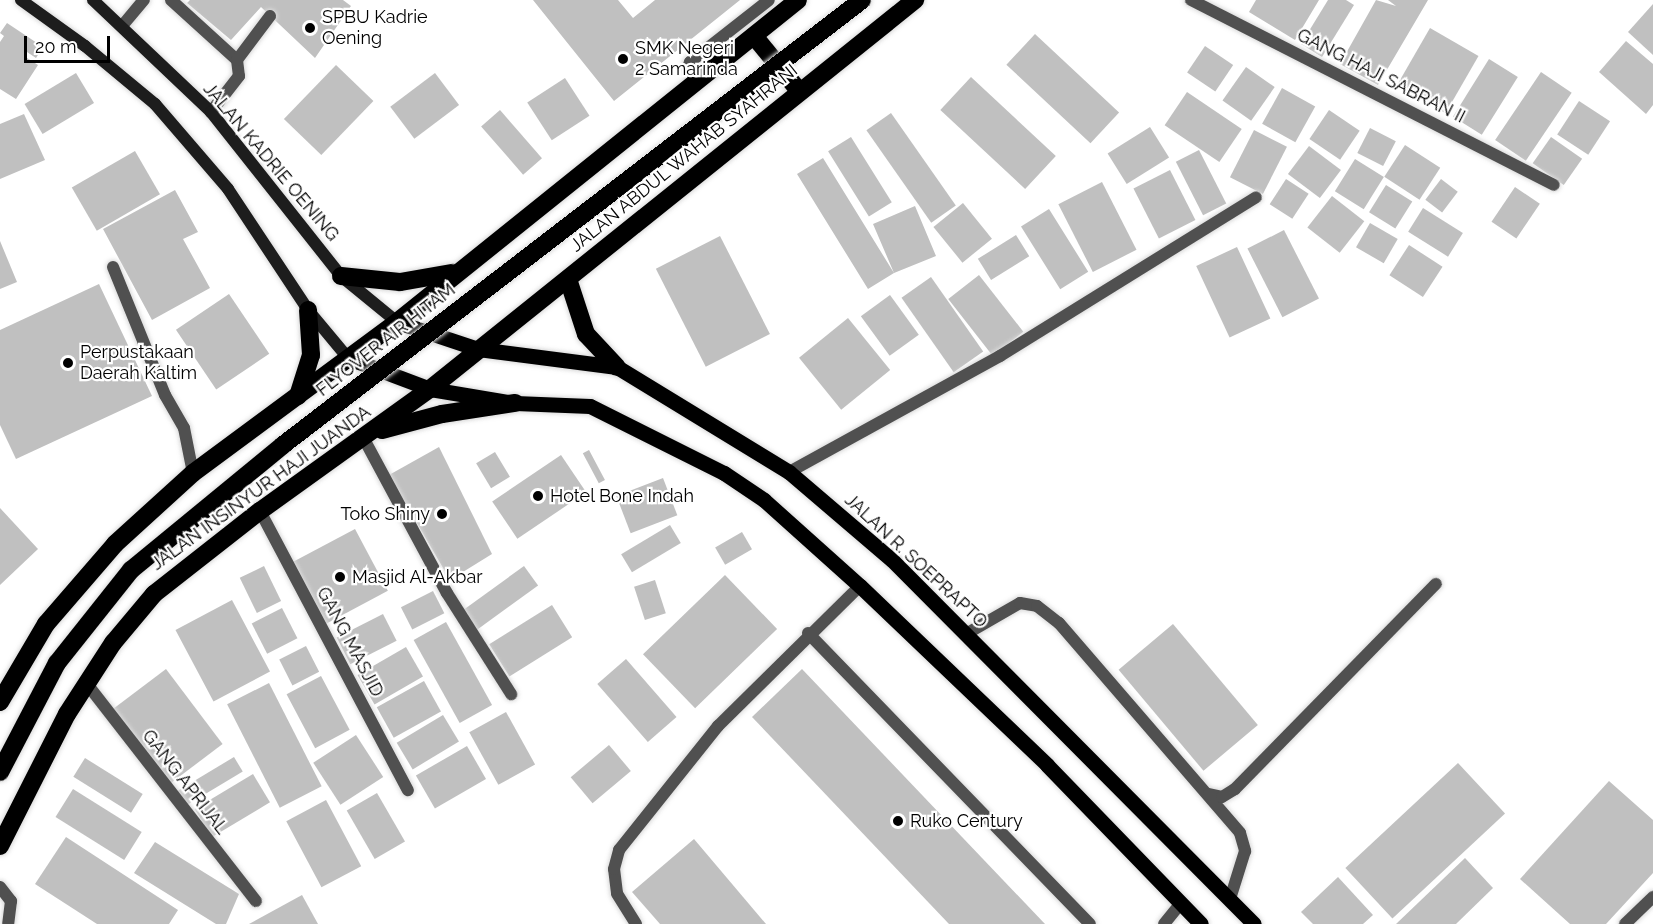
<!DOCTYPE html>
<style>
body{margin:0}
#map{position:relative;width:1653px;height:924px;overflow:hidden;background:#fff;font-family:Raleway,sans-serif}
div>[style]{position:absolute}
.building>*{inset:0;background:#c0c0c0;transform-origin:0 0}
.roads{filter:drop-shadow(0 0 2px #dbdbdb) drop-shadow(0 0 2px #dbdbdb)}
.lane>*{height:12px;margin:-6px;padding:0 6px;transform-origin:6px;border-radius:6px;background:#505050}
.street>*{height:12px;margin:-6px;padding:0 6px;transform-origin:6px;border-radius:6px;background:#505050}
.secondary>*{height:12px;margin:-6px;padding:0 6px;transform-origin:6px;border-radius:6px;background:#1d1d1d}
.primary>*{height:15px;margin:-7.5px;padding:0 7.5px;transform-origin:7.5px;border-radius:7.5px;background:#000}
.highway>*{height:18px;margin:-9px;padding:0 9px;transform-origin:9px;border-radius:9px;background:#000}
.bridges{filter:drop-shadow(0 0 2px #dbdbdb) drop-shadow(0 0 2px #dbdbdb)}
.highway-bridge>*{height:18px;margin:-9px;padding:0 9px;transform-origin:9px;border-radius:9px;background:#000}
.dots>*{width:16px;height:16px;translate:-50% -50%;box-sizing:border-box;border:3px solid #fff;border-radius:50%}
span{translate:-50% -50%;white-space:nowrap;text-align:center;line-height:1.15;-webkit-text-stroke:4.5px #fff;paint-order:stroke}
.poi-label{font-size:18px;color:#000}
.left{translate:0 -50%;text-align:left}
.right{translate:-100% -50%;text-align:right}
.street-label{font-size:18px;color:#000}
.scale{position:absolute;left:24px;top:36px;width:86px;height:27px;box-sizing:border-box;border:3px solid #000;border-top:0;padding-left:8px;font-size:18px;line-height:21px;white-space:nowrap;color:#000;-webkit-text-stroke:4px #fff;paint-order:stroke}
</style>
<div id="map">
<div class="building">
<div style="clip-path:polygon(190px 0,343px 0,351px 6px,315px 58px,261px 7px,231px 40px,187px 3px)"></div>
<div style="clip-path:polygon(533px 0,618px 0,633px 18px,655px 0,740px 0,614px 101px)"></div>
<div style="clip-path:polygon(1256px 0,1319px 0,1295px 40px,1249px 12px)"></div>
<div style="clip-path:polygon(1328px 0,1346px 0,1354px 5px,1322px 57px,1301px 44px)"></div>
<div style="clip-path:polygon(1376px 0,1396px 6px,1388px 0,1428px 0,1378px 85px,1340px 64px)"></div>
<div style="clip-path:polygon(1653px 4px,1653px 55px,1628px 32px)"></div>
<div style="clip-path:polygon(7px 23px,43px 47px,36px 58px,27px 52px,24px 56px,38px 65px,16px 99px,0 89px,0 42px,4px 36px,0 33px)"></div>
<div style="left:1430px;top:28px;width:56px;height:66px;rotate:30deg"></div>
<div style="left:1035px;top:34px;width:115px;height:42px;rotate:43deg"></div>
<div style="clip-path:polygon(1626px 41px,1653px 64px,1653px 105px,1646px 114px,1599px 72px)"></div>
<div style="left:1205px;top:46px;width:34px;height:32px;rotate:34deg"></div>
<div style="left:1489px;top:59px;width:34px;height:68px;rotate:32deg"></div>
<div style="left:336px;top:65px;width:52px;height:75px;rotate:44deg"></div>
<div style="left:1246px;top:67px;width:35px;height:41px;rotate:35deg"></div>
<div style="left:1541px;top:72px;width:37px;height:82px;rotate:34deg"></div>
<div style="left:76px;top:73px;width:35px;height:60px;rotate:59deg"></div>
<div style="left:435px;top:73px;width:40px;height:56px;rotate:53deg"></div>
<div style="left:971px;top:77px;width:116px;height:45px;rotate:43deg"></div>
<div style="left:565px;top:78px;width:45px;height:45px;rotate:57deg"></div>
<div style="left:1282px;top:88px;width:38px;height:41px;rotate:29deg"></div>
<div style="left:1187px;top:92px;width:66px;height:40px;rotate:34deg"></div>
<div style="left:1579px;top:101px;width:37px;height:40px;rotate:33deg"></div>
<div style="left:500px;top:110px;width:64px;height:25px;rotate:49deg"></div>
<div style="left:1329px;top:110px;width:37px;height:35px;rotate:34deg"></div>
<div style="left:891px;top:113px;width:113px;height:30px;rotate:55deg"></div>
<div style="clip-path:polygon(24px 114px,45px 160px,0 179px,0 124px)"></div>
<div style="left:1150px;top:127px;width:36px;height:50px;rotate:58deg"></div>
<div style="left:1370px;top:128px;width:29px;height:28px;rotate:27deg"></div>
<div style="left:1254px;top:130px;width:37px;height:53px;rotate:27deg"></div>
<div style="left:851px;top:137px;width:77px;height:27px;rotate:58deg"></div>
<div style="left:1551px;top:137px;width:38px;height:32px;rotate:35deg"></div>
<div style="left:1405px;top:145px;width:42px;height:38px;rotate:33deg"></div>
<div style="left:1309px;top:146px;width:40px;height:35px;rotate:37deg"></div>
<div style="left:1199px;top:150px;width:60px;height:26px;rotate:63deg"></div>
<div style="left:135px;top:151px;width:50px;height:73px;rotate:60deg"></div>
<div style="clip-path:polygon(823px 158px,894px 273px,873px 224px,915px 206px,936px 256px,894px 273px,868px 289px,797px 174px)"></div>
<div style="left:1355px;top:159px;width:34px;height:38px;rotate:32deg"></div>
<div style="left:1170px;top:170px;width:56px;height:41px;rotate:63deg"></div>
<div style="left:1286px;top:179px;width:27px;height:30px;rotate:33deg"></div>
<div style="left:1441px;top:179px;width:21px;height:26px;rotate:37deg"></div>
<div style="left:1102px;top:182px;width:76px;height:49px;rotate:63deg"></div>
<div style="left:1386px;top:185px;width:31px;height:32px;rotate:32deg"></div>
<div style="left:1515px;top:187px;width:30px;height:42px;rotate:34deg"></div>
<div style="clip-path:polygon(175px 190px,198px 232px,183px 239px,210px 288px,152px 320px,103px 229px)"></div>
<div style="left:1332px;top:196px;width:41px;height:40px;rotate:38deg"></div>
<div style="left:963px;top:203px;width:46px;height:38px;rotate:51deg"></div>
<div style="left:1423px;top:208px;width:47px;height:28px;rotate:32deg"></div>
<div style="left:1049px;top:209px;width:74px;height:33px;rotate:58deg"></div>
<div style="left:1370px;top:223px;width:32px;height:28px;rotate:30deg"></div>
<div style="left:1284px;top:230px;width:77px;height:41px;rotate:63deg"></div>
<div style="left:1016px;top:235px;width:25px;height:45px;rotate:58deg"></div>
<div style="left:720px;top:236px;width:110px;height:72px;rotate:63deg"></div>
<div style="clip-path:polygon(0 241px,17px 282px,0 289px)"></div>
<div style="left:1409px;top:245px;width:40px;height:36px;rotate:33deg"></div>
<div style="left:1237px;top:247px;width:79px;height:45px;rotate:65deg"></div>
<div style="left:979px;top:275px;width:72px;height:39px;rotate:52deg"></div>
<div style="left:931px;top:277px;width:91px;height:36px;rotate:55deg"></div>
<div style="clip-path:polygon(99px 284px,152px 396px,16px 459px,0 425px,0 330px)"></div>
<div style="left:229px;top:294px;width:72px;height:64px;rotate:56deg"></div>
<div style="left:890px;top:295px;width:49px;height:36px;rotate:54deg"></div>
<div style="left:848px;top:318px;width:67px;height:63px;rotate:51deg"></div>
<div style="clip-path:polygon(439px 447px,492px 554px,450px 580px,389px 475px)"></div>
<div style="left:589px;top:450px;width:34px;height:7px;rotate:62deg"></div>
<div style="left:495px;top:452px;width:29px;height:22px;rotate:59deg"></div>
<div style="left:561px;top:455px;width:45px;height:83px;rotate:56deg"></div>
<div style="left:663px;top:478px;width:40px;height:50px;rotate:69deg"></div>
<div style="clip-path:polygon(0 508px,38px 549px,0 585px)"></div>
<div style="left:670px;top:525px;width:21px;height:57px;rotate:59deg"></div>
<div style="left:355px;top:529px;width:70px;height:71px;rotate:62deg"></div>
<div style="left:742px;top:532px;width:20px;height:31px;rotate:60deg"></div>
<div style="left:264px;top:566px;width:39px;height:27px;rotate:64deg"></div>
<div style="left:524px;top:566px;width:24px;height:75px;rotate:54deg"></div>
<div style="left:725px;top:575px;width:75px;height:114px;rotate:46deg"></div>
<div style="left:655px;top:580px;width:35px;height:22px;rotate:72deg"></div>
<div style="left:433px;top:591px;width:25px;height:36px;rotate:63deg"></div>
<div style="left:232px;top:600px;width:81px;height:64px;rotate:62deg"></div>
<div style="left:552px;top:605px;width:38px;height:74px;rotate:58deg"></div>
<div style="left:282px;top:608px;width:34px;height:34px;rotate:63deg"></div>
<div style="left:383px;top:614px;width:30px;height:52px;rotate:63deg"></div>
<div style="left:446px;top:622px;width:95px;height:37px;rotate:61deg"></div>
<div style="left:1173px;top:624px;width:132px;height:71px;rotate:50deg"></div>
<div style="left:306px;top:646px;width:29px;height:30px;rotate:63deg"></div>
<div style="left:406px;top:647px;width:34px;height:56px;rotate:60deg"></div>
<div style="left:626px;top:659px;width:77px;height:38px;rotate:49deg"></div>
<div style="left:166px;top:669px;width:94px;height:68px;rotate:53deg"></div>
<div style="clip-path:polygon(802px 669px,1045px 924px,949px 924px,752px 717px)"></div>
<div style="left:321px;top:676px;width:61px;height:39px;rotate:62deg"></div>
<div style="left:424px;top:681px;width:35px;height:54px;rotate:61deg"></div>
<div style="left:269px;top:683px;width:116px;height:47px;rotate:63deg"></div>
<div style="left:506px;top:712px;width:60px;height:42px;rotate:61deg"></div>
<div style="left:443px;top:715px;width:31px;height:54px;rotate:59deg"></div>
<div style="left:356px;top:735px;width:50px;height:51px;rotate:57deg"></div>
<div style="left:609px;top:745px;width:34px;height:50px;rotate:50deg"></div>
<div style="left:467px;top:746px;width:38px;height:59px;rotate:60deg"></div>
<div style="left:234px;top:757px;width:17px;height:67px;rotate:59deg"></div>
<div style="left:85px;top:758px;width:68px;height:22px;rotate:32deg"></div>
<div style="left:1458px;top:763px;width:69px;height:154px;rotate:47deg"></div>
<div style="left:253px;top:774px;width:33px;height:68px;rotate:59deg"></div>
<div style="clip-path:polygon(1609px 781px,1653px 820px,1653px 873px,1606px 924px,1570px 924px,1520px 879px)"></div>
<div style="left:73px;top:789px;width:81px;height:33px;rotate:32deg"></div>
<div style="left:377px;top:793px;width:56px;height:35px;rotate:60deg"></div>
<div style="left:326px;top:800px;width:75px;height:45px;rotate:62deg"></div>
<div style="clip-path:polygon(66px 837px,178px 910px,169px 924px,97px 924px,35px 884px)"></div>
<div style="clip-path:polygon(694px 839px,766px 924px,660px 924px,632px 892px)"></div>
<div style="clip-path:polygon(155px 842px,239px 894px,226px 924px,216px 924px,134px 873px)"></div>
<div style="clip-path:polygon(1465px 858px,1493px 888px,1456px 924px,1396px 924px)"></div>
<div style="clip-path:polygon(1338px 877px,1373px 915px,1363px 924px,1313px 924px,1301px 912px)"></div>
<div style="clip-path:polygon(302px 895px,318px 924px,249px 924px)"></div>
</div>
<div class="roads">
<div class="lane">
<div style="left:171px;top:0;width:89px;rotate:42.3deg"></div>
<div style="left:237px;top:60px;width:16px;rotate:83deg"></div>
<div style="left:239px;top:76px;width:46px;rotate:127.9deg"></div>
<div style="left:122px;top:26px;width:34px;rotate:-50deg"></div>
<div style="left:237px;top:60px;width:55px;rotate:-53.1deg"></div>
<div style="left:697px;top:81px;width:16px;rotate:-125deg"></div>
<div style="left:688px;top:68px;width:6px;rotate:-72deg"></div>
<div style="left:690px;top:62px;width:100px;rotate:-38.1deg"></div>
<div style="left:113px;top:267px;width:138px;rotate:67.9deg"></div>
<div style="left:165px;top:395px;width:38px;rotate:60deg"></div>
<div style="left:184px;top:428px;width:46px;rotate:78.7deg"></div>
<div style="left:808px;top:633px;width:405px;rotate:45.9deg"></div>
<div style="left:966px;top:634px;width:62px;rotate:-29.9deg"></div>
<div style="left:1020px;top:603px;width:17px;rotate:10deg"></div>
<div style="left:1037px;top:606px;width:28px;rotate:38deg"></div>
<div style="left:1059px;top:623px;width:277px;rotate:49.2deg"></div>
<div style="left:1240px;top:833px;width:19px;rotate:74deg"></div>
<div style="left:1245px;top:851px;width:50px;rotate:107.4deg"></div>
<div style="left:1209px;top:794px;width:13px;rotate:13deg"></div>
<div style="left:1222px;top:797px;width:15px;rotate:-32deg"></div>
<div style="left:1235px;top:789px;width:287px;rotate:-45.6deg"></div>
<div style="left:0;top:887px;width:18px;rotate:52deg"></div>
<div style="left:11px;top:901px;width:23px;rotate:97deg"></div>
<div style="left:636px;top:924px;width:36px;rotate:-122deg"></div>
<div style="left:617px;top:893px;width:24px;rotate:-97deg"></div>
<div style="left:614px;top:869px;width:20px;rotate:-75deg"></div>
<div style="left:619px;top:850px;width:159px;rotate:-51.4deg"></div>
<div style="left:718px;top:726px;width:199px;rotate:-44.6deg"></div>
<div style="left:1164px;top:924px;width:27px;rotate:-51deg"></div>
</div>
<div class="street">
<div style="left:1191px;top:0;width:407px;rotate:27deg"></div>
<div style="left:364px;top:439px;width:175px;rotate:61.7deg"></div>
<div style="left:447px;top:593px;width:120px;rotate:57.6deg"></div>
<div style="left:789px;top:472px;width:241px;rotate:-28.8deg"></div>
<div style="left:1000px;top:356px;width:301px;rotate:-31.8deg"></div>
<div style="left:260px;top:511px;width:316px;rotate:62.1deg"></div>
<div style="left:87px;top:684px;width:275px;rotate:52.1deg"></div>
<div style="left:1625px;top:924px;width:39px;rotate:-44deg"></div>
</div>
<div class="secondary">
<div style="left:21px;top:0;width:79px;rotate:35.7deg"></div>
<div style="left:85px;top:46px;width:91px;rotate:39.6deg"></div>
<div style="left:155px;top:104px;width:112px;rotate:49.3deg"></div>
<div style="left:228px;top:189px;width:145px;rotate:56.5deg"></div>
<div style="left:308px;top:310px;width:62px;rotate:50.2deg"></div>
<div style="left:93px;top:0;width:163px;rotate:43.5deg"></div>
<div style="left:211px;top:112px;width:209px;rotate:51.6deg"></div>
<div style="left:341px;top:276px;width:72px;rotate:39.4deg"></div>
</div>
<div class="primary">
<div style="left:397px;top:322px;width:85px;rotate:18.4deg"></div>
<div style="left:478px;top:349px;width:140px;rotate:7.4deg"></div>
<div style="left:617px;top:367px;width:202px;rotate:31.4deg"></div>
<div style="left:789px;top:472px;width:135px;rotate:40.5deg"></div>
<div style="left:892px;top:560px;width:513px;rotate:45.16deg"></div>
<div style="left:348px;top:358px;width:88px;rotate:20.7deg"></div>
<div style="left:430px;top:389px;width:86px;rotate:9.4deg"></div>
<div style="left:515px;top:403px;width:75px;rotate:2.3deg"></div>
<div style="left:590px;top:406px;width:150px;rotate:26.6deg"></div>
<div style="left:724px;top:473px;width:48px;rotate:34deg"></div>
<div style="left:764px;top:500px;width:129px;rotate:41.9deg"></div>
<div style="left:860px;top:586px;width:259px;rotate:43.7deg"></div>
<div style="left:1047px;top:765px;width:221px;rotate:45.9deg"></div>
</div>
<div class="highway">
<div style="left:754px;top:36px;width:72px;rotate:50.6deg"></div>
<div style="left:341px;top:276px;width:59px;rotate:5.8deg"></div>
<div style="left:400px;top:282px;width:53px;rotate:-9.8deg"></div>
<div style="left:568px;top:279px;width:58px;rotate:71.9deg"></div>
<div style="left:586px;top:334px;width:45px;rotate:46.8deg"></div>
<div style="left:298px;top:396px;width:43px;rotate:-72.4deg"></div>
<div style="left:311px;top:355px;width:45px;rotate:-93.8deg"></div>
<div style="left:382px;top:430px;width:62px;rotate:-14.9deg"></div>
<div style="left:442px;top:414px;width:74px;rotate:-8.6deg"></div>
<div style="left:0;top:702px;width:91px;rotate:-59.5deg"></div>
<div style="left:46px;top:624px;width:106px;rotate:-49.2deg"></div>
<div style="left:115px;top:544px;width:105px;rotate:-42.3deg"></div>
<div style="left:193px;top:473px;width:254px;rotate:-36.5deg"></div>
<div style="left:397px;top:322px;width:514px;rotate:-38.76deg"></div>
<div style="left:0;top:846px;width:148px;rotate:-63.1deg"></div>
<div style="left:67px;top:714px;width:85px;rotate:-57.1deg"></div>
<div style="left:113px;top:643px;width:64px;rotate:-50.1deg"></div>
<div style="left:154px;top:594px;width:135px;rotate:-38.1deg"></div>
<div style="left:260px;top:511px;width:209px;rotate:-35.7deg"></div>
<div style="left:430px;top:389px;width:622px;rotate:-38.73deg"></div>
</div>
</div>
<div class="bridges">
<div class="highway-bridge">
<div style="left:0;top:772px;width:123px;rotate:-62.4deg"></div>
<div style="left:57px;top:663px;width:119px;rotate:-51.5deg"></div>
<div style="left:131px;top:570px;width:197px;rotate:-39.4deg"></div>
<div style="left:283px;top:445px;width:730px;rotate:-37.54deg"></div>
</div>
</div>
<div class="dots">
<div style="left:310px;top:28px;background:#000"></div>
<div style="left:623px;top:59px;background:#000"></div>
<div style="left:68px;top:363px;background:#000"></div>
<div style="left:538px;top:496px;background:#000"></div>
<div style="left:442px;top:514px;background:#000"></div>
<div style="left:340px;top:577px;background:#000"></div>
<div style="left:898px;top:821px;background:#000"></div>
</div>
<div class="poi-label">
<span class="left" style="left:322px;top:28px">SPBU Kadrie<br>Oening</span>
<span class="left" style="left:635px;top:59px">SMK Negeri<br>2 Samarinda</span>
<span class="left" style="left:80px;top:363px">Perpustakaan<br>Daerah Kaltim</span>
<span class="left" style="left:550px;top:496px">Hotel Bone Indah</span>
<span class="right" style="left:430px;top:514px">Toko Shiny</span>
<span class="left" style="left:352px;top:577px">Masjid Al-Akbar</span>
<span class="left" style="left:910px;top:821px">Ruko Century</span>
</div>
<div class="street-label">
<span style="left:1381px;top:76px;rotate:27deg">GANG HAJI SABRAN II</span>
<span style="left:684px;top:158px;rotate:-39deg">JALAN ABDUL WAHAB SYAHRANI</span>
<span style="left:271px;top:162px;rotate:50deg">JALAN KADRIE OENING</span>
<span style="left:386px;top:340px;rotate:-38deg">FLYOVER AIR HITAM</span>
<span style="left:261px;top:488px;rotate:-36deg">JALAN INSINYUR HAJI JUANDA</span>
<span style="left:916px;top:561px;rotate:43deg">JALAN R. SOEPRAPTO</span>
<span style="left:350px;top:642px;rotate:62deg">GANG MASJID</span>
<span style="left:185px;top:782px;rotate:52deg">GANG APRIJAL</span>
</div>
<div class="scale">20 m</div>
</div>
